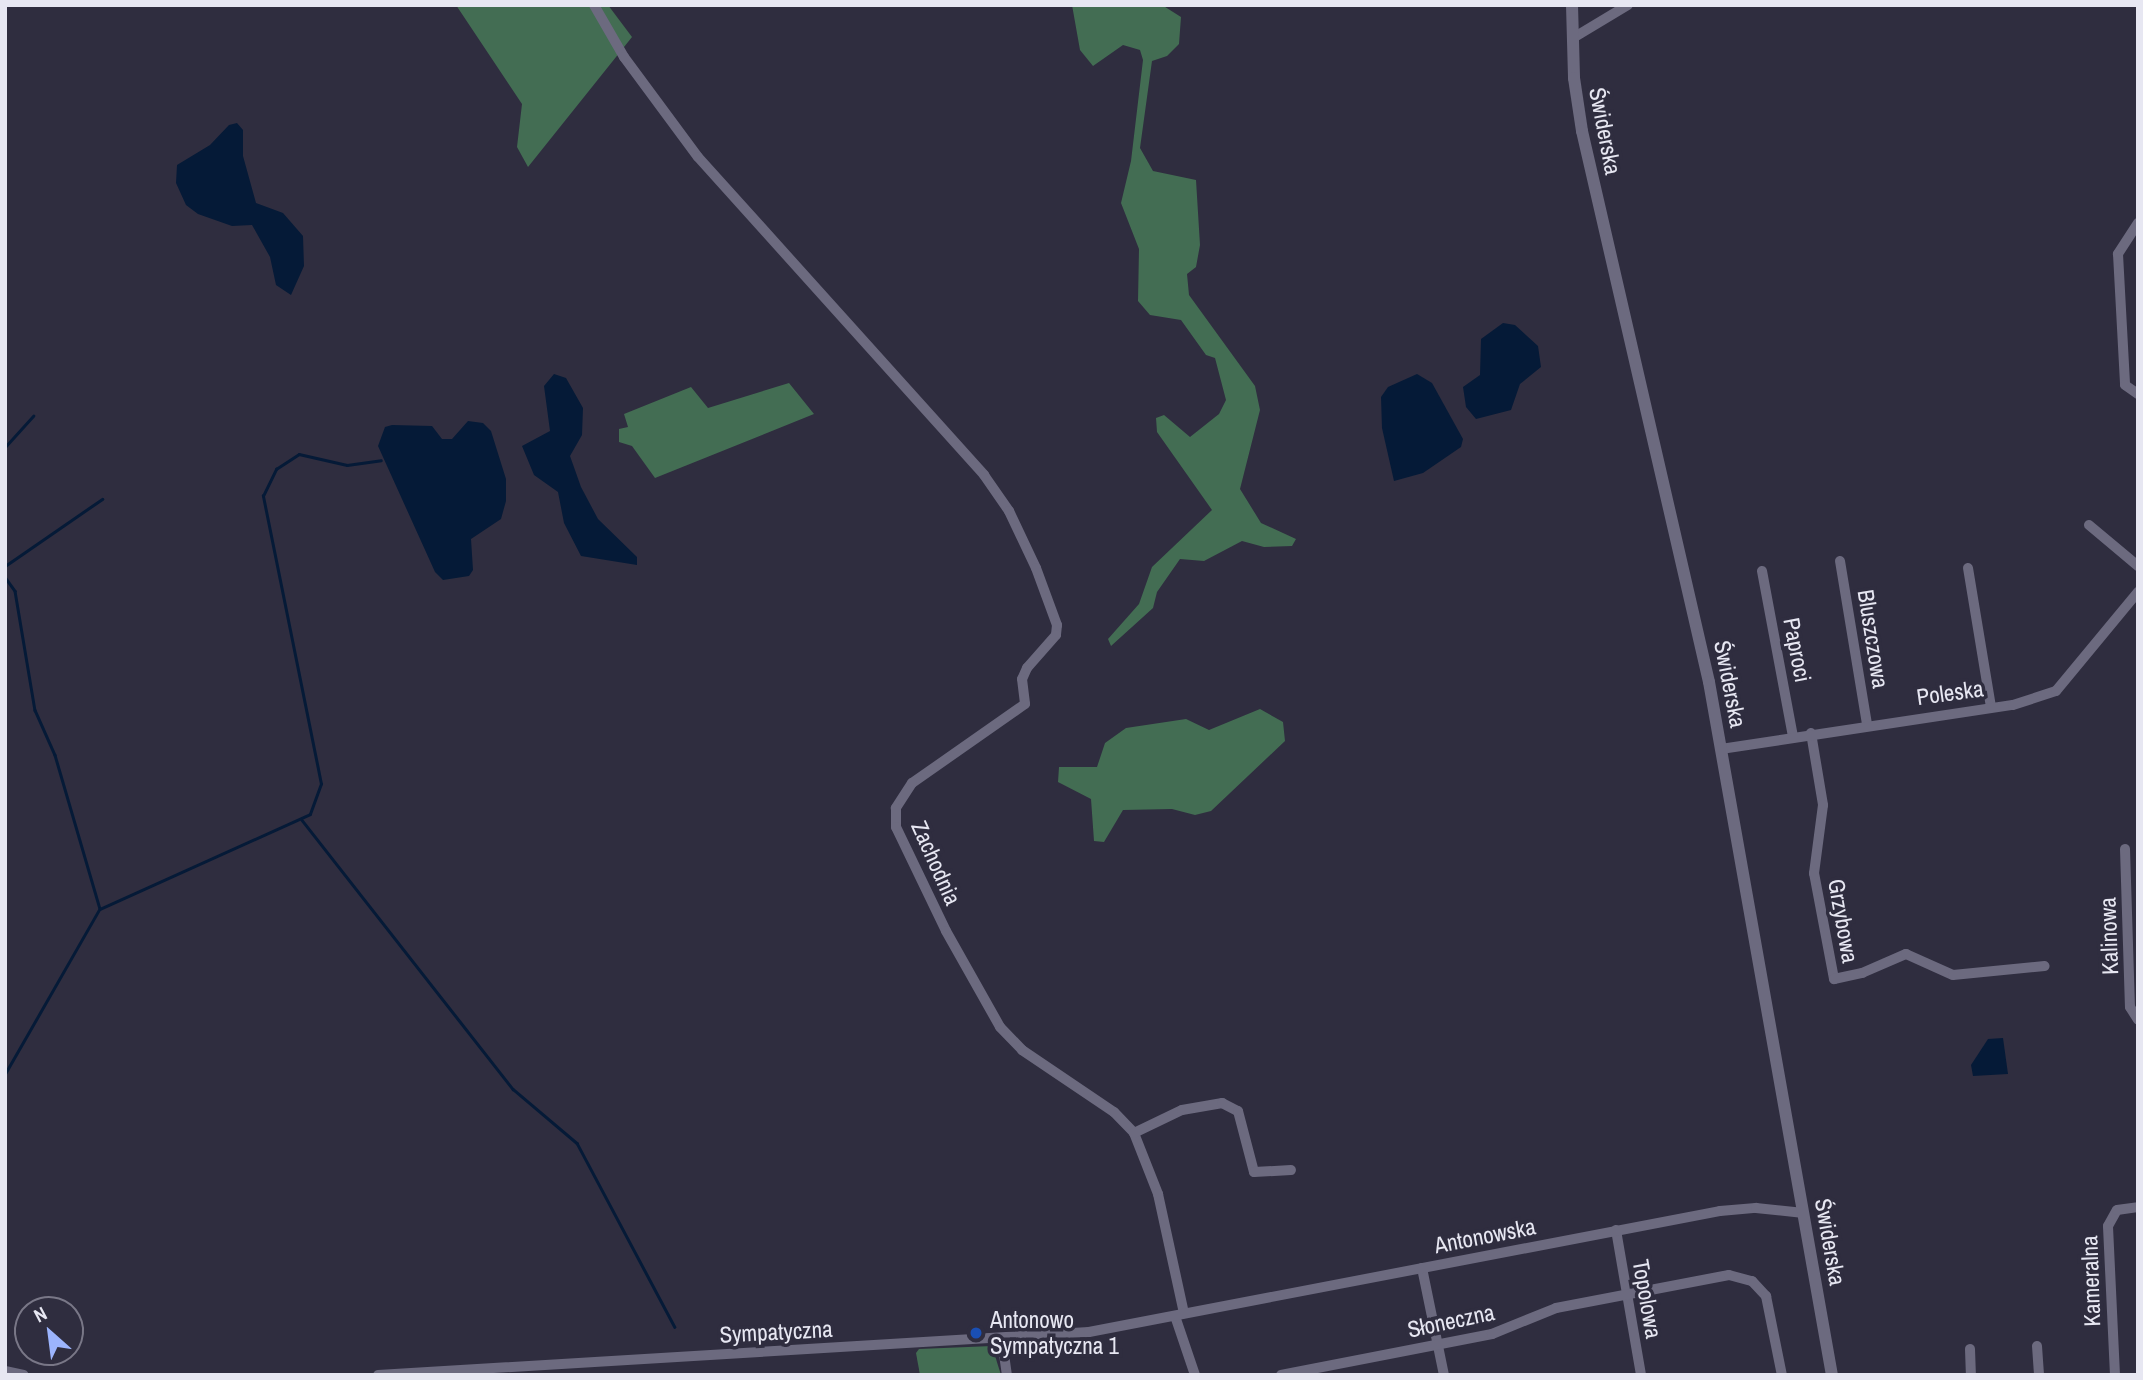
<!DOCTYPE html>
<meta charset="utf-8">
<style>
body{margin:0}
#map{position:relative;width:2143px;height:1380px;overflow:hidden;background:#2f2d3f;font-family:"Archivo Narrow",sans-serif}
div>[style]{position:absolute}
.forest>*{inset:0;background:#436d53}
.water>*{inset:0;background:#051a37}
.stream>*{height:2.5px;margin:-1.25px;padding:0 1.25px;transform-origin:1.25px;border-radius:1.25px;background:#051a37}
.minor>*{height:10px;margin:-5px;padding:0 5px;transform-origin:5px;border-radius:5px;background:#6c6a7f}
.tertiary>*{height:12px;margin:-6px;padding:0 6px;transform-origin:6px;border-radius:6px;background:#6c6a7f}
.dots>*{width:19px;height:19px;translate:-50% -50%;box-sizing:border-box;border:4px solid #2f2d3f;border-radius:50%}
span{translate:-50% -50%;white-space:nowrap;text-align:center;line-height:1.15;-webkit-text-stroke:7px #2f2d3f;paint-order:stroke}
.street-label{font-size:23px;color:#e7e7f2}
.poi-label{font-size:23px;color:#e7e7f2}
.left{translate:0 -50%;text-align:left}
.frame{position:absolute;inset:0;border:7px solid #e7e7f2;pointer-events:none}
.north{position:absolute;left:14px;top:1296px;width:70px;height:70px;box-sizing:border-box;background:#2f2d3f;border:2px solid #797787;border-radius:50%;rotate:332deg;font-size:19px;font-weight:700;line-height:28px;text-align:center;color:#e7e7f2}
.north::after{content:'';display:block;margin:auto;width:24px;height:32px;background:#9cb4fd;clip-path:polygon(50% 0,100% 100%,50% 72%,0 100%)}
</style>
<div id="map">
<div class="forest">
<div style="clip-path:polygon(456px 5px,608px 5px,632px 37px,528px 167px,517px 147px,522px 104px)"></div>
<div style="clip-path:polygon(1072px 5px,1162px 5px,1181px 17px,1179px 44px,1167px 56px,1152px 61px,1140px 148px,1153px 171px,1196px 180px,1200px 245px,1196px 267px,1187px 274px,1189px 295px,1255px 386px,1260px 410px,1240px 489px,1261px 523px,1296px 539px,1292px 546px,1264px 547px,1242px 541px,1204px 561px,1180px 559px,1157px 592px,1153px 608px,1111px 646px,1108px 639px,1139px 604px,1152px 567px,1212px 510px,1157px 432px,1156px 418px,1164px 415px,1190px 437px,1219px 414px,1226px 400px,1215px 358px,1206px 355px,1181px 320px,1150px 315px,1138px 301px,1139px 249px,1121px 203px,1131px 161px,1143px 60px,1140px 50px,1123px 45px,1093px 66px,1080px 50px)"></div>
<div style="clip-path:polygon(789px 383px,814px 414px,655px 478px,632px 446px,619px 442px,619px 429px,628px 427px,624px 414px,691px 387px,708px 408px)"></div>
<div style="clip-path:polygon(1260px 709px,1283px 722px,1285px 741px,1211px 811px,1195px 815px,1172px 809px,1123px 810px,1104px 842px,1094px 841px,1091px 799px,1058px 782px,1059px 767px,1097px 767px,1105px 743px,1126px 728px,1186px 719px,1209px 730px)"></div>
<div style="clip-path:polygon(992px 1346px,1001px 1375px,920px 1375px,916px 1353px,919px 1349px)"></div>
</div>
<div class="water">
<div style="clip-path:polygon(229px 125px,237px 123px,243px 130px,243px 156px,256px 203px,283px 213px,303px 236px,304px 266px,291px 295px,276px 285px,270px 257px,252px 225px,232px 226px,198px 214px,186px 205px,176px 183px,177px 165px,210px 145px)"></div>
<div style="clip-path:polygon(1503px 323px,1515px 325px,1538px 346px,1541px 367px,1520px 384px,1511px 410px,1476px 419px,1466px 407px,1463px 387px,1480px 375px,1481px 339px)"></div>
<div style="clip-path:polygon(554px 374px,566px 378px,583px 408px,582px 435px,570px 456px,581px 487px,598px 519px,637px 557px,637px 565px,581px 556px,564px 523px,558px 492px,534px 475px,522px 446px,550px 431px,544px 386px)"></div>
<div style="clip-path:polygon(1417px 374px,1432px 383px,1463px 439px,1461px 447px,1423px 473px,1394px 481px,1382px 428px,1381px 397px,1388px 387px)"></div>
<div style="clip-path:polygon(468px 421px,483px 423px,491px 431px,506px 479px,506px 501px,501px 519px,471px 539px,473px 570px,469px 576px,443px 580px,435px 572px,378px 446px,385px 427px,392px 425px,432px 426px,442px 439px,452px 439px)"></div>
<div style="clip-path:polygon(2003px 1038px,2008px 1074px,1973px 1076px,1971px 1065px,1988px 1039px)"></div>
</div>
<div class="stream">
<div style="left:5px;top:447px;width:42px;rotate:-47.9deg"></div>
<div style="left:5px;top:566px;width:118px;rotate:-34.6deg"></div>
<div style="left:5px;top:577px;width:17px;rotate:54deg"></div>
<div style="left:15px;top:591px;width:121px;rotate:80.5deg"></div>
<div style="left:35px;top:710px;width:49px;rotate:66deg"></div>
<div style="left:55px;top:755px;width:160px;rotate:73.7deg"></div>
<div style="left:100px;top:909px;width:191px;rotate:119.8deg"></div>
<div style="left:302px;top:820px;width:342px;rotate:51.9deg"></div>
<div style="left:513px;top:1089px;width:84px;rotate:40.2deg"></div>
<div style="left:577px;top:1143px;width:208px;rotate:62deg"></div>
<div style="left:100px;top:909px;width:230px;rotate:-24.3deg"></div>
<div style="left:310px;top:814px;width:32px;rotate:-70deg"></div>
<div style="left:321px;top:784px;width:294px;rotate:-101.4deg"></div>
<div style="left:263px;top:496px;width:30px;rotate:-64deg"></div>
<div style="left:276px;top:469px;width:27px;rotate:-33deg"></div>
<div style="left:299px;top:454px;width:49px;rotate:12.9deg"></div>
<div style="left:347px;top:465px;width:34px;rotate:-8deg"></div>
</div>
<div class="minor">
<div style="left:594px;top:5px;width:60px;rotate:60deg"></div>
<div style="left:624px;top:57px;width:124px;rotate:53.5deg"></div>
<div style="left:698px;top:157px;width:428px;rotate:48deg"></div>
<div style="left:984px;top:475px;width:44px;rotate:55.2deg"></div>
<div style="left:1009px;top:511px;width:63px;rotate:64.7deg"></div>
<div style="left:1036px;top:568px;width:61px;rotate:69.8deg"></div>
<div style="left:1057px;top:625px;width:10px;rotate:96deg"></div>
<div style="left:1056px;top:635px;width:44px;rotate:131.3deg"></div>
<div style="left:1027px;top:668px;width:12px;rotate:114deg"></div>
<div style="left:1022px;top:679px;width:25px;rotate:83deg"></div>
<div style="left:1025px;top:704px;width:138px;rotate:145deg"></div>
<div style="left:912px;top:783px;width:30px;rotate:123deg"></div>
<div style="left:896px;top:808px;width:19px;rotate:90deg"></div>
<div style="left:896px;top:827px;width:115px;rotate:64.3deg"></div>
<div style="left:946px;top:931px;width:110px;rotate:60.6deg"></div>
<div style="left:1000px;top:1027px;width:32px;rotate:46deg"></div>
<div style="left:1022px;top:1050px;width:111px;rotate:34deg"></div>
<div style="left:1114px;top:1112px;width:29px;rotate:46deg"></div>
<div style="left:1134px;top:1133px;width:66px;rotate:68.5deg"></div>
<div style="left:1158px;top:1194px;width:122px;rotate:77.7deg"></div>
<div style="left:1573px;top:38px;width:64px;rotate:-31deg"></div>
<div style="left:2138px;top:223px;width:37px;rotate:123deg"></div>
<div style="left:2118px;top:254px;width:131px;rotate:86.9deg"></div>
<div style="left:2125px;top:385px;width:16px;rotate:35deg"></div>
<div style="left:2089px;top:525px;width:64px;rotate:39.9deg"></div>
<div style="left:1840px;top:561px;width:165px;rotate:80.6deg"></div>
<div style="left:1968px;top:568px;width:141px;rotate:80.6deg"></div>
<div style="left:1762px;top:571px;width:168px;rotate:79.4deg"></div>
<div style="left:1811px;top:733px;width:73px;rotate:80.5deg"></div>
<div style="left:1823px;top:805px;width:69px;rotate:97.5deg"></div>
<div style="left:1814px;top:873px;width:108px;rotate:79.3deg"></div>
<div style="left:1834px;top:979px;width:29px;rotate:-12deg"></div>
<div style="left:1862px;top:973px;width:48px;rotate:-23.4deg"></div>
<div style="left:1906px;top:954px;width:51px;rotate:24.1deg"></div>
<div style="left:1953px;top:975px;width:92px;rotate:-5.6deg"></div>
<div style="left:1721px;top:749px;width:295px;rotate:-8.6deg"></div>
<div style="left:2013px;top:705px;width:45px;rotate:-18deg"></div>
<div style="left:2056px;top:691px;width:129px;rotate:-50.4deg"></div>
<div style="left:2125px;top:849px;width:158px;rotate:88.2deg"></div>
<div style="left:2130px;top:1007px;width:15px;rotate:58deg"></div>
<div style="left:1134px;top:1133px;width:53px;rotate:-25.6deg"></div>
<div style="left:1182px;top:1110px;width:41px;rotate:-9.9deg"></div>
<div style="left:1222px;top:1103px;width:18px;rotate:27deg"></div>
<div style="left:1238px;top:1111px;width:63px;rotate:75.3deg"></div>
<div style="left:1254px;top:1172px;width:37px;rotate:-3deg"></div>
<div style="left:1616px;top:1230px;width:147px;rotate:80.2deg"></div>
<div style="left:1422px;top:1268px;width:109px;rotate:78.4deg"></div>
<div style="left:1175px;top:1316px;width:62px;rotate:71.3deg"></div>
<div style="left:1002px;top:1340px;width:35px;rotate:82deg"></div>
<div style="left:2037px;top:1346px;width:29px;rotate:86deg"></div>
<div style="left:1970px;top:1349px;width:26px;rotate:88deg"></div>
<div style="left:5px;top:1371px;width:19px;rotate:12deg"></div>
<div style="left:378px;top:1375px;width:712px;rotate:-3.46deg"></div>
<div style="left:1089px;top:1332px;width:642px;rotate:-10.86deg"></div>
<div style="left:1720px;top:1211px;width:36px;rotate:-5deg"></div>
<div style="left:1756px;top:1208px;width:48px;rotate:5.9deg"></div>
<div style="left:1281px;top:1375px;width:215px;rotate:-11deg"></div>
<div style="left:1492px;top:1334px;width:69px;rotate:-22.1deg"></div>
<div style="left:1556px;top:1308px;width:176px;rotate:-10.8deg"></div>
<div style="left:1729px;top:1275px;width:24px;rotate:15deg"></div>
<div style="left:1752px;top:1281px;width:21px;rotate:47deg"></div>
<div style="left:1766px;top:1296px;width:81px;rotate:78.6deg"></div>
<div style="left:2115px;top:1375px;width:149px;rotate:-92.7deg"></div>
<div style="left:2108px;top:1226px;width:18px;rotate:-61deg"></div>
<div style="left:2117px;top:1210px;width:21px;rotate:-8deg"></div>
</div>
<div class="tertiary">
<div style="left:1572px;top:5px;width:73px;rotate:88.4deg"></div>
<div style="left:1574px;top:78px;width:54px;rotate:81.4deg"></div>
<div style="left:1582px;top:131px;width:565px;rotate:77.02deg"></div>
<div style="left:1709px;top:682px;width:704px;rotate:79.94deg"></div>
</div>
<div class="dots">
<div style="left:976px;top:1333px;background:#1a4fb4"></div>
</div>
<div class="street-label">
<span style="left:1605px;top:131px;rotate:79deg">Świderska</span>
<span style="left:1873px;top:639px;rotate:81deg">Bluszczowa</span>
<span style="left:1797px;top:650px;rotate:79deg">Paproci</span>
<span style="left:1730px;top:684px;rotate:79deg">Świderska</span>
<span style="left:1950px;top:693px;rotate:-8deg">Poleska</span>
<span style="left:936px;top:863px;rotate:66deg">Zachodnia</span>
<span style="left:1843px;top:921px;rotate:80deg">Grzybowa</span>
<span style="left:2109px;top:936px;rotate:-92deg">Kalinowa</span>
<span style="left:1485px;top:1236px;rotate:-11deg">Antonowska</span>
<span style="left:1830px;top:1242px;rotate:80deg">Świderska</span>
<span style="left:2091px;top:1281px;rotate:-92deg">Kameralna</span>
<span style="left:1647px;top:1299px;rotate:80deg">Topolowa</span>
<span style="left:1451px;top:1321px;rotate:-12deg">Słoneczna</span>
<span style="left:776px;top:1332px;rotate:-3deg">Sympatyczna</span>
</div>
<div class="poi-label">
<span class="left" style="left:990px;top:1333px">Antonowo<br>Sympatyczna 1</span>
</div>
<div class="frame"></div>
<div class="north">N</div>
</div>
